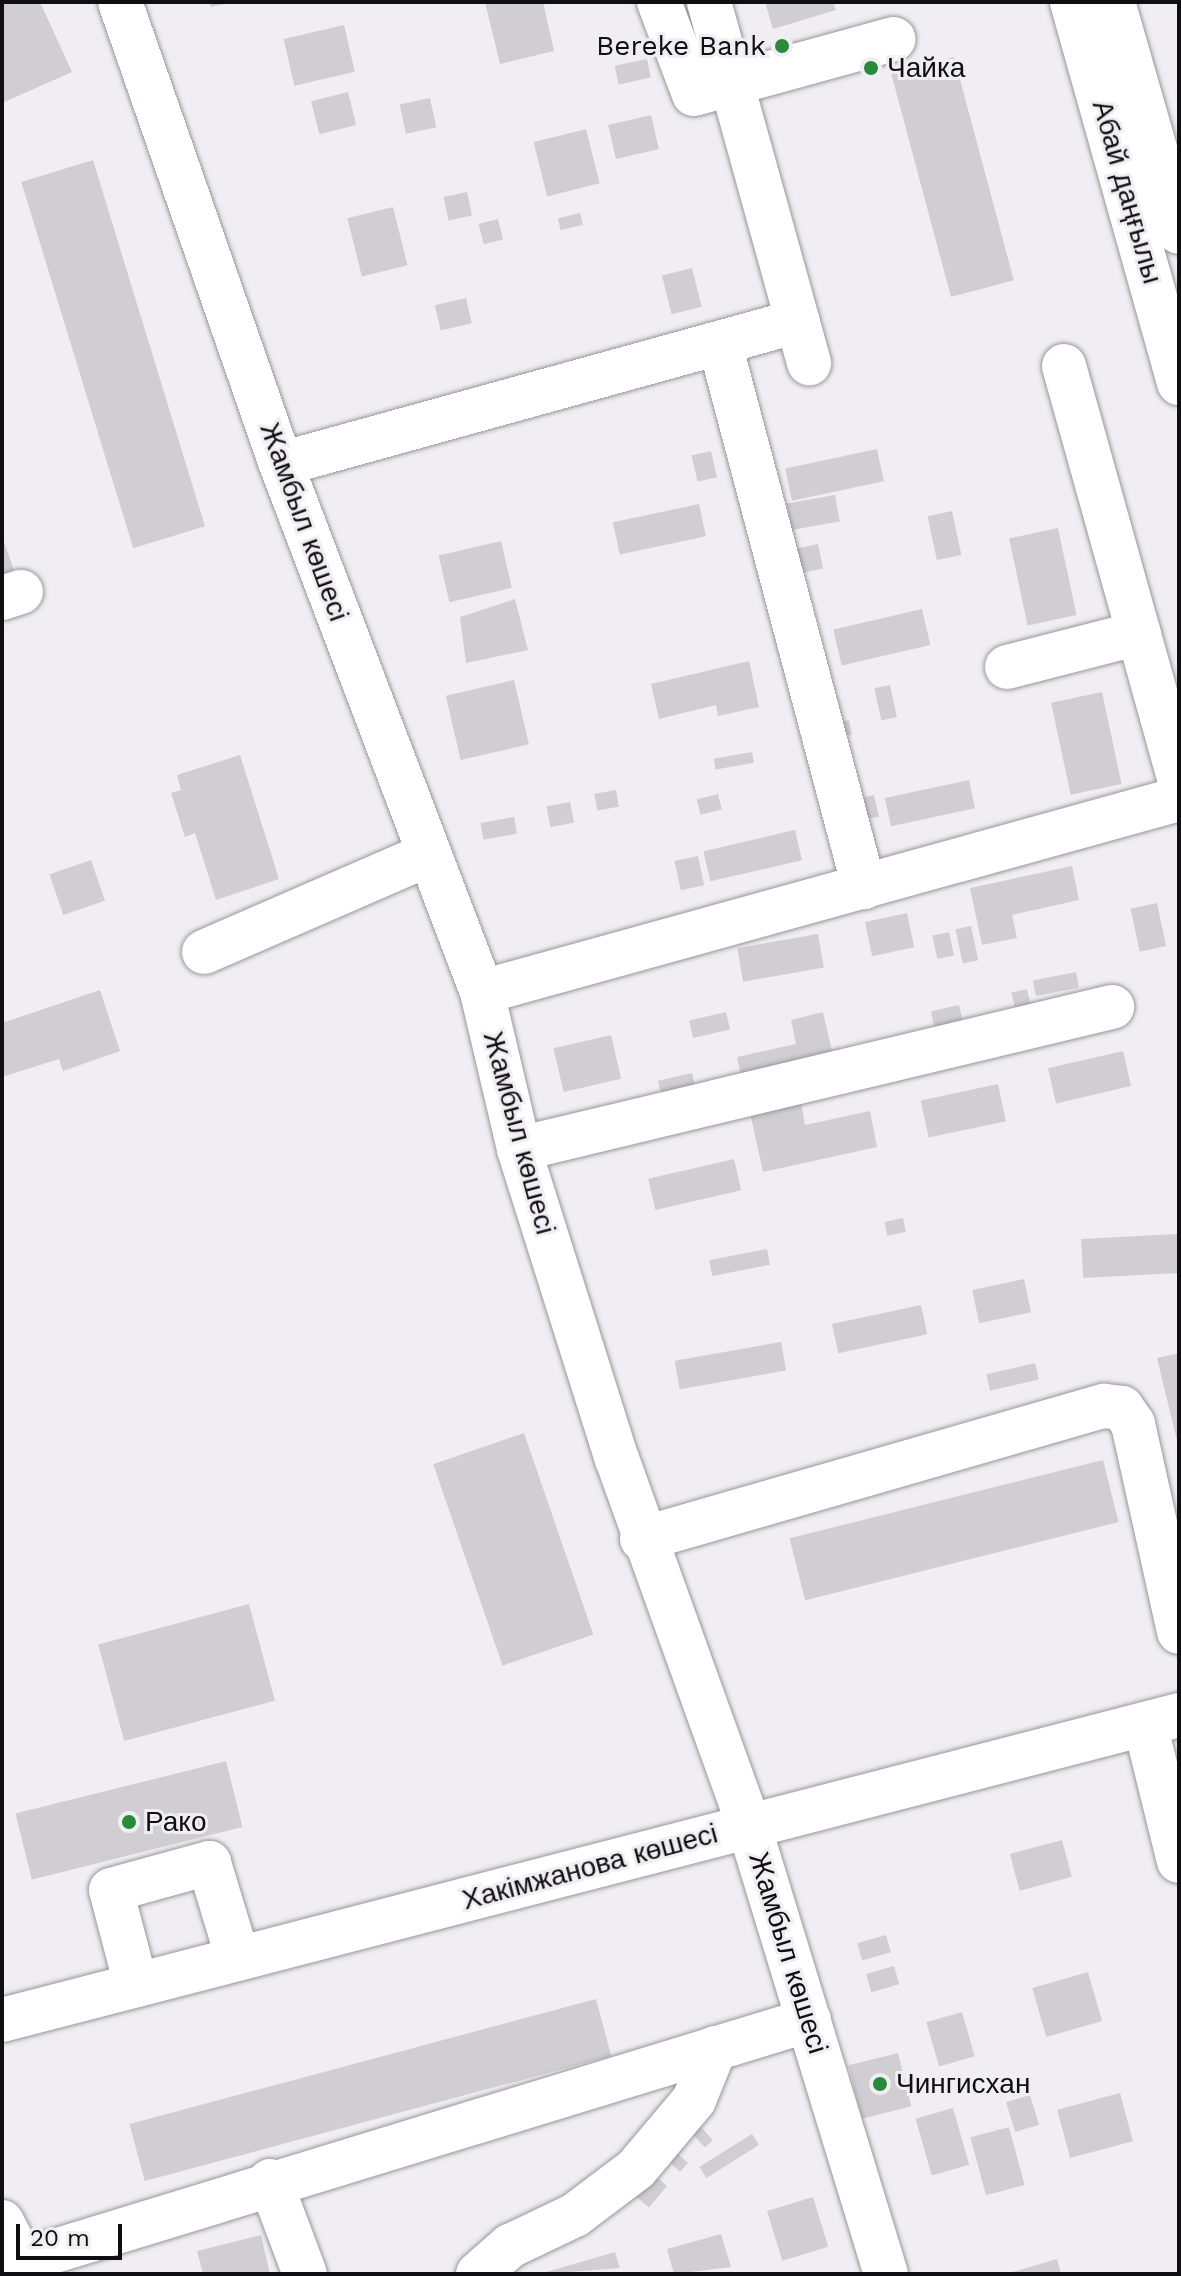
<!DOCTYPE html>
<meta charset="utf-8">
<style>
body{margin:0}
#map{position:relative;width:1181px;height:2276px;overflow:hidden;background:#f1eef3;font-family:"Work Sans",sans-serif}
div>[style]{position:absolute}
.building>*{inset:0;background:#d1ced3;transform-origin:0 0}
.roads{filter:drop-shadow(0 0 2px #99969a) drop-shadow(0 0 2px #99969a)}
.minor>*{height:44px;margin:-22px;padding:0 22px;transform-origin:22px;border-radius:22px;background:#fff}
.major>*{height:44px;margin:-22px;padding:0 22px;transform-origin:22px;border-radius:22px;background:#fff}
.dots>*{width:22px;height:22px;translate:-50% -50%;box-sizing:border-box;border:4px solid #f1eef3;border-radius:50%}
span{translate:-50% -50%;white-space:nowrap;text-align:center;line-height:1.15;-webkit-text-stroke:6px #f1eef3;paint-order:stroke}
.poi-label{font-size:28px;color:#0f0e10}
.right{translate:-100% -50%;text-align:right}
.left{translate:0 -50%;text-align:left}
.street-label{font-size:28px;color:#0f0e10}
.frame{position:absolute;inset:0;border:4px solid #0f0e10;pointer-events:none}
.scale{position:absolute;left:16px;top:2224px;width:106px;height:36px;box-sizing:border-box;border:4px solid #0f0e10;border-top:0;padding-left:10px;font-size:24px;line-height:28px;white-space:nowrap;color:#0f0e10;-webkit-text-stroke:6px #f1eef3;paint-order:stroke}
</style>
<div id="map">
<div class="building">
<div style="clip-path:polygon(2px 2px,40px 2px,72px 72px,2px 103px)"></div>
<div style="clip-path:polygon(209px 2px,229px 2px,229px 3px,211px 7px)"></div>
<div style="clip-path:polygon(485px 2px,543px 2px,554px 51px,500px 64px)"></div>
<div style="clip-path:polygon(765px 2px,833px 2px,836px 10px,773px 29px)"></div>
<div style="left:344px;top:25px;width:48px;height:62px;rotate:77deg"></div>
<div style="left:954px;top:57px;width:231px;height:65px;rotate:75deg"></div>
<div style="left:647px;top:59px;width:19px;height:33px;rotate:78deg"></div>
<div style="left:348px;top:92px;width:34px;height:38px;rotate:76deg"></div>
<div style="left:430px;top:98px;width:30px;height:31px;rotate:78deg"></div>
<div style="left:651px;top:115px;width:35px;height:44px;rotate:77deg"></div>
<div style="left:586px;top:129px;width:56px;height:54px;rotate:76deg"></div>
<div style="left:93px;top:160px;width:383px;height:75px;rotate:73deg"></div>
<div style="left:467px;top:192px;width:24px;height:24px;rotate:78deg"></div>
<div style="left:393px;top:207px;width:60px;height:47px;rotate:76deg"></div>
<div style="left:580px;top:213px;width:12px;height:23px;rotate:76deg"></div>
<div style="left:498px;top:219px;width:21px;height:20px;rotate:76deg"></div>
<div style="left:692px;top:268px;width:40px;height:31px;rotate:76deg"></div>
<div style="left:466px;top:298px;width:26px;height:32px;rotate:77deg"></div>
<div style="left:877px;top:449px;width:33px;height:94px;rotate:78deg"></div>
<div style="left:711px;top:451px;width:27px;height:20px;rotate:77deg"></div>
<div style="left:835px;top:495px;width:27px;height:49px;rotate:80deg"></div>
<div style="left:699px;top:504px;width:33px;height:88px;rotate:78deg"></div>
<div style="left:952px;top:511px;width:45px;height:25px;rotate:78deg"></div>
<div style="left:1058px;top:528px;width:89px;height:50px;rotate:78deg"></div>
<div style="clip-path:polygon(2px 536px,14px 570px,2px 574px)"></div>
<div style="left:501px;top:541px;width:48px;height:64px;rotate:77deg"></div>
<div style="left:818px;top:544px;width:25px;height:34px;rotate:78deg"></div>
<div style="clip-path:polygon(515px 599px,528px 650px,466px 663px,460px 617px)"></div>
<div style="left:922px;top:609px;width:37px;height:91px;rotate:77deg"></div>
<div style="clip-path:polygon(749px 661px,759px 707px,718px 716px,716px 705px,659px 719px,651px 684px)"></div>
<div style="left:514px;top:680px;width:66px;height:70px;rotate:77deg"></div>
<div style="left:890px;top:685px;width:33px;height:16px;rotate:78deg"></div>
<div style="left:1102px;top:692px;width:94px;height:52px;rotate:78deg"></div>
<div style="left:849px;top:720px;width:15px;height:23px;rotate:79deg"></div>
<div style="left:752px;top:752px;width:11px;height:39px;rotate:80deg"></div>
<div style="clip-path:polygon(240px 755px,279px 879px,216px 900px,195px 833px,185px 837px,171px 793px,181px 790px,177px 775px)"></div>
<div style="left:969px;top:780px;width:29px;height:86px;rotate:78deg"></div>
<div style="left:616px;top:790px;width:17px;height:22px;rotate:80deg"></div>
<div style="left:718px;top:794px;width:16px;height:22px;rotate:76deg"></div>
<div style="left:874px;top:795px;width:22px;height:22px;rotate:77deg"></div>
<div style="left:570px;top:802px;width:21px;height:24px;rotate:79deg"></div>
<div style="left:514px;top:817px;width:17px;height:34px;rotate:80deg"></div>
<div style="left:795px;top:830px;width:31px;height:94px;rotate:77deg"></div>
<div style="left:698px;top:856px;width:30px;height:24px;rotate:78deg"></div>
<div style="left:91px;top:860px;width:43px;height:44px;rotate:71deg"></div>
<div style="clip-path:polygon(1072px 866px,1079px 900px,1012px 915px,1017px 938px,982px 945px,970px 888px)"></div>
<div style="left:1157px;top:903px;width:44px;height:27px;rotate:78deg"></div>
<div style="left:907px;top:913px;width:35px;height:43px;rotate:78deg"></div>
<div style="left:971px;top:926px;width:35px;height:16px;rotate:78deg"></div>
<div style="left:949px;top:932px;width:24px;height:17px;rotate:78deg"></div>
<div style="left:818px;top:934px;width:34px;height:82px;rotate:80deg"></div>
<div style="left:1076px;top:972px;width:16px;height:44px;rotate:79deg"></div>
<div style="left:1027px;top:989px;width:27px;height:16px;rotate:77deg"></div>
<div style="clip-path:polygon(100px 990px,120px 1051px,63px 1071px,59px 1059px,2px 1077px,2px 1023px)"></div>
<div style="left:959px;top:1005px;width:28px;height:29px;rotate:77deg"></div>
<div style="left:726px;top:1012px;width:18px;height:38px;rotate:77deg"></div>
<div style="clip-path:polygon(823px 1012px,834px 1060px,742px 1080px,737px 1057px,796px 1044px,791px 1020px)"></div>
<div style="left:611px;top:1035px;width:45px;height:59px;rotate:77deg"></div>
<div style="left:1123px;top:1051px;width:36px;height:77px;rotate:77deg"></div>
<div style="left:692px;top:1073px;width:13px;height:35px;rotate:77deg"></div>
<div style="left:998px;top:1084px;width:38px;height:79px;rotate:78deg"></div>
<div style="clip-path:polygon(801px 1102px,805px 1125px,870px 1111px,877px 1147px,763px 1172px,750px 1113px)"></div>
<div style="left:734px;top:1159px;width:32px;height:88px;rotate:77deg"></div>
<div style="left:903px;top:1218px;width:14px;height:19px;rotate:78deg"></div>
<div style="left:1177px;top:1234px;width:39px;height:96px;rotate:87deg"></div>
<div style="left:767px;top:1249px;width:16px;height:59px;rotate:79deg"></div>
<div style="left:1024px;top:1279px;width:34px;height:53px;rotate:78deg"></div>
<div style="left:921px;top:1305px;width:30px;height:91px;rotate:78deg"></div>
<div style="left:781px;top:1342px;width:29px;height:108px;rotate:80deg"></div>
<div style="clip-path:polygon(1179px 1353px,1179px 1445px,1178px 1445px,1157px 1358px)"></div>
<div style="left:1035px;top:1363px;width:17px;height:50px;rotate:77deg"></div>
<div style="left:524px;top:1433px;width:213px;height:96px;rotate:71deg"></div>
<div style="left:1103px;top:1460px;width:64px;height:323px;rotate:76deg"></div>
<div style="left:249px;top:1604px;width:100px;height:156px;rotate:75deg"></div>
<div style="left:226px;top:1761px;width:68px;height:217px;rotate:76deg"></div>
<div style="left:1062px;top:1840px;width:38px;height:54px;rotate:75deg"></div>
<div style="left:886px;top:1935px;width:18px;height:30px;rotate:74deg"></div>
<div style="left:894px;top:1966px;width:19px;height:29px;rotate:74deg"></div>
<div style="left:1088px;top:1972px;width:51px;height:58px;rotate:74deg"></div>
<div style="left:596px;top:1999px;width:59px;height:483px;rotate:75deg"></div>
<div style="left:962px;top:2012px;width:46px;height:37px;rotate:74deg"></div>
<div style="left:898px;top:2053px;width:55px;height:51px;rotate:76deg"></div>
<div style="left:1120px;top:2093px;width:50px;height:65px;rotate:75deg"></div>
<div style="left:1030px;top:2095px;width:31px;height:25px;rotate:73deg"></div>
<div style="left:953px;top:2108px;width:59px;height:39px;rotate:74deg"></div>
<div style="left:700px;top:2126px;width:19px;height:11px;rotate:47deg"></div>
<div style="left:1009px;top:2127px;width:60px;height:40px;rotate:75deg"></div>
<div style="left:752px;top:2134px;width:13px;height:62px;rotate:58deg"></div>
<div style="left:672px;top:2148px;width:22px;height:12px;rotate:43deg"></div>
<div style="left:654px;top:2175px;width:17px;height:28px;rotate:40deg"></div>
<div style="left:813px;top:2197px;width:52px;height:48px;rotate:73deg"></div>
<div style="clip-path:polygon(721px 2234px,731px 2267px,674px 2274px,667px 2249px)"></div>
<div style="clip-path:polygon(261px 2235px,270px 2274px,203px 2274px,197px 2251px)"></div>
<div style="clip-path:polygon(615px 2252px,620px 2268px,544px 2274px,543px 2273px)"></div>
<div style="clip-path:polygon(1057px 2259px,1061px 2274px,1010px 2274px,1009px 2273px)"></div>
</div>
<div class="roads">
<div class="minor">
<div style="left:120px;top:2px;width:489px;rotate:70.8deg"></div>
<div style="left:281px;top:464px;width:565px;rotate:69.16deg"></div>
<div style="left:482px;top:992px;width:161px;rotate:76.7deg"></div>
<div style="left:519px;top:1149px;width:325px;rotate:72.5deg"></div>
<div style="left:617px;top:1459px;width:390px;rotate:70.2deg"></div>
<div style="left:749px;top:1826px;width:468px;rotate:73deg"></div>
<div style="left:659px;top:2px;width:98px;rotate:69.2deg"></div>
<div style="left:694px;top:94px;width:207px;rotate:-15.4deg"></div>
<div style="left:709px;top:2px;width:375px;rotate:74.5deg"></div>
<div style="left:720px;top:344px;width:562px;rotate:75.15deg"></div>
<div style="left:1064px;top:366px;width:427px;rotate:74.4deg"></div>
<div style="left:281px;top:464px;width:536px;rotate:-15.46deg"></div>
<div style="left:2px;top:598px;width:20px;rotate:-18deg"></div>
<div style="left:1007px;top:667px;width:136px;rotate:-14.4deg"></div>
<div style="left:204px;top:952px;width:245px;rotate:-23.5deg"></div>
<div style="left:482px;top:992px;width:723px;rotate:-15.48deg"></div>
<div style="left:519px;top:1149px;width:610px;rotate:-13.47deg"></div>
<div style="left:642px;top:1539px;width:481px;rotate:-16.1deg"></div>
<div style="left:1104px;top:1406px;width:18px;rotate:6deg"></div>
<div style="left:1122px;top:1408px;width:19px;rotate:55deg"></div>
<div style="left:1133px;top:1424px;width:213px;rotate:77.5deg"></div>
<div style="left:1145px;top:1724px;width:141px;rotate:76.1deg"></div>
<div style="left:136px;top:1985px;width:98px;rotate:-104.7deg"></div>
<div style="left:111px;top:1890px;width:102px;rotate:-15.4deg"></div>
<div style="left:209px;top:1863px;width:100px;rotate:73.2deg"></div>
<div style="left:2px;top:2020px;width:1216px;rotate:-14.53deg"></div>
<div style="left:270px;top:2181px;width:99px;rotate:69.4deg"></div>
<div style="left:22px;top:2261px;width:823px;rotate:-17.03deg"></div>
<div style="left:478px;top:2274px;width:43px;rotate:-41.2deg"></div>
<div style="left:510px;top:2246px;width:72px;rotate:-25.5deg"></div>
<div style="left:575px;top:2215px;width:76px;rotate:-37deg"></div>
<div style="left:636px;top:2169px;width:90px;rotate:-50deg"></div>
<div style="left:694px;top:2100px;width:56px;rotate:-68deg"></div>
</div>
<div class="major">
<div style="left:1072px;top:2px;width:396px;rotate:74.3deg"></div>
<div style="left:1113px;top:2px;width:239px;rotate:74deg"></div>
<div style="left:2px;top:2222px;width:59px;rotate:62.6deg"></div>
</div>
</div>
<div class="dots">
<div style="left:782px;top:46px;background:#29893c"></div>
<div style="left:871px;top:68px;background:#29893c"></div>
<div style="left:129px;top:1822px;background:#29893c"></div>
<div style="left:880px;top:2084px;background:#29893c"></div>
</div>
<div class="poi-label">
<span class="right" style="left:766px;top:46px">Bereke Bank</span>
<span class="left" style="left:887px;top:68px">Чайка</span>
<span class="left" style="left:145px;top:1822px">Рако</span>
<span class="left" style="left:896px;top:2084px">Чингисхан</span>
</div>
<div class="street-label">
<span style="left:1127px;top:192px;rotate:74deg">Абай даңғылы</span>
<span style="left:304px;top:522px;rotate:70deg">Жамбыл көшесі</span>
<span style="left:519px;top:1133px;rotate:75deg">Жамбыл көшесі</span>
<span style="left:590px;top:1867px;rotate:-15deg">Хакімжанова көшесі</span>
<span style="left:788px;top:1953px;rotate:73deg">Жамбыл көшесі</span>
</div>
<div class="frame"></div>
<div class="scale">20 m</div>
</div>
